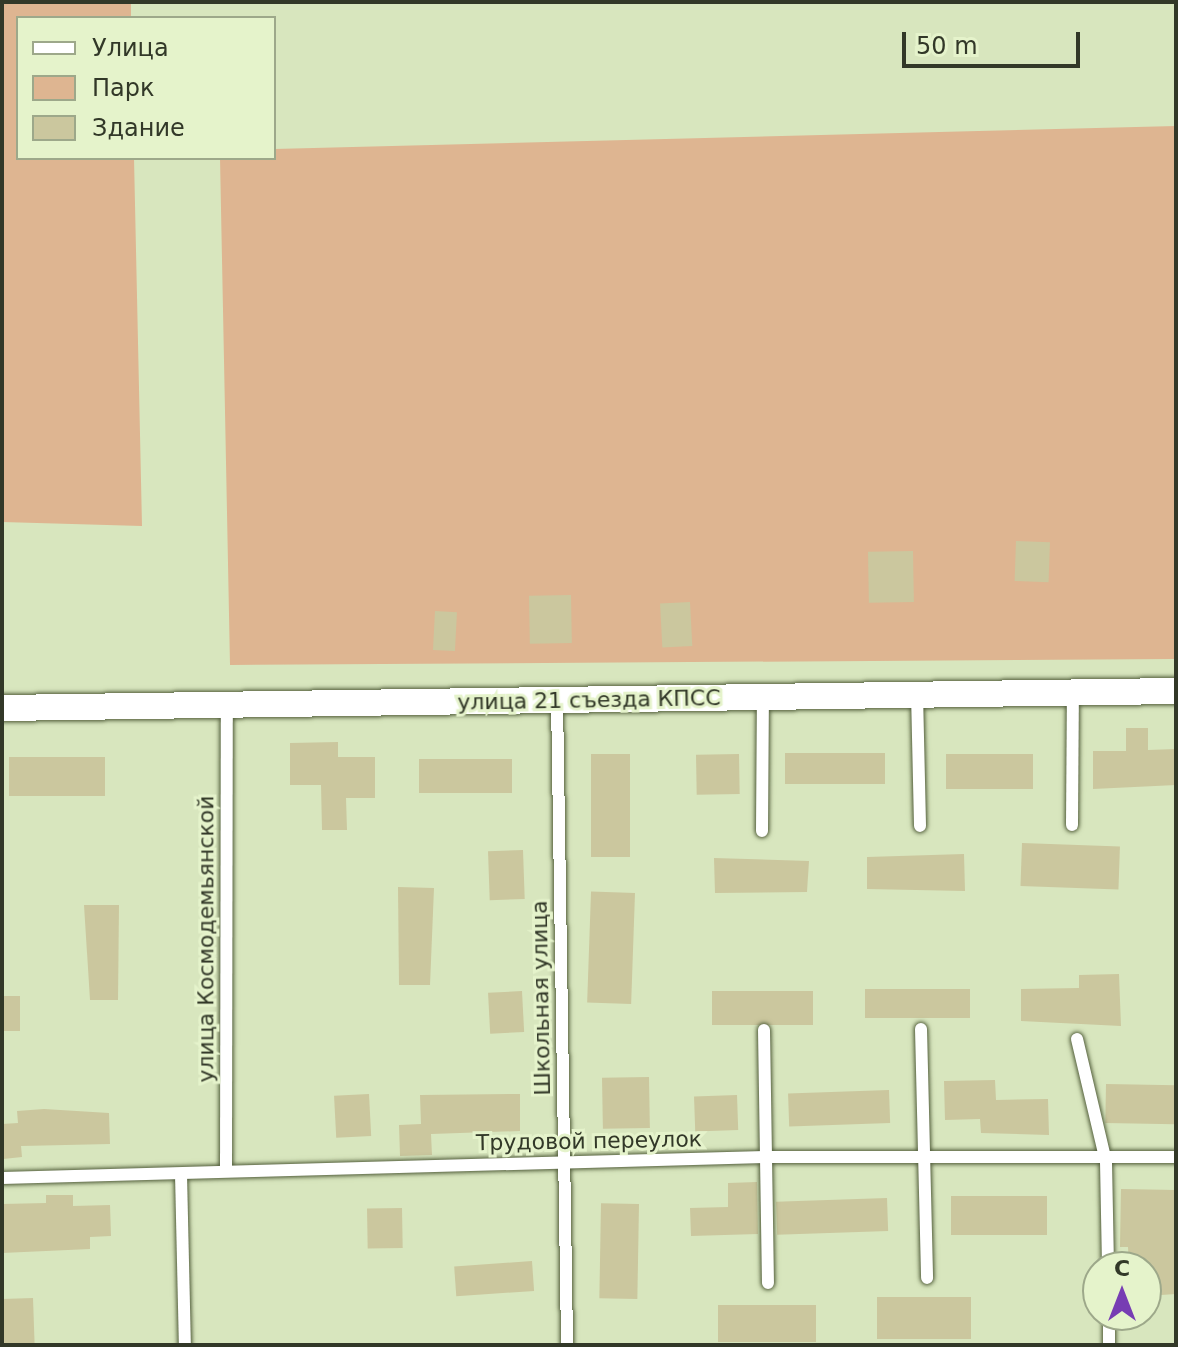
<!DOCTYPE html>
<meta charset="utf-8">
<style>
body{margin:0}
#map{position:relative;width:1178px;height:1347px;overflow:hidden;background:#d8e6be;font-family:"DejaVu Sans",sans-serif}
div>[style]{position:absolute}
.green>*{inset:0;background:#deb591}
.building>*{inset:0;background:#cbc79e;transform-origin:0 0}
.roads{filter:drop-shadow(0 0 2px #54603d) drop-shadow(0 0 2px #54603d)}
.service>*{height:12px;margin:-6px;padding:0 6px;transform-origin:6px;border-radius:6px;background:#fff}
.minor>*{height:26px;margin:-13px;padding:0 13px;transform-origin:13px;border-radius:13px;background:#fff}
span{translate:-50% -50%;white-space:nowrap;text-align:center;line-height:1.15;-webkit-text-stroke:6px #e5f3cb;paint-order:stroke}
.street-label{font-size:22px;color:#323828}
.frame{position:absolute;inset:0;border:4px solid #323828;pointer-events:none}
.legend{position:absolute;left:16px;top:16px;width:260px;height:144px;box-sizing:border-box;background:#e5f3cb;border:2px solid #9da88a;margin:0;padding:10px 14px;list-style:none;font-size:24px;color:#323828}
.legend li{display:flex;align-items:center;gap:16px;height:40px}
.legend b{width:40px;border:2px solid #9da88a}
.north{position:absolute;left:1082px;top:1251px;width:80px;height:80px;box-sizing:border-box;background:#e5f3cb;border:2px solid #9da88a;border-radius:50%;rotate:0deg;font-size:22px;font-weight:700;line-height:32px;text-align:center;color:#323828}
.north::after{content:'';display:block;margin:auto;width:28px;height:36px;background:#773db3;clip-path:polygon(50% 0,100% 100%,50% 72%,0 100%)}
.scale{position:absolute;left:902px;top:32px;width:178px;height:36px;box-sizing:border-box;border:4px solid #323828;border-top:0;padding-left:10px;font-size:24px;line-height:28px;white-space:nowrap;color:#323828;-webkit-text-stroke:6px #e5f3cb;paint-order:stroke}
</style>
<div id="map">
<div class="green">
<div style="clip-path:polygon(2px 2px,131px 2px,131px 18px,18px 18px,18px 158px,134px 158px,142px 526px,2px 522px)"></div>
<div style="clip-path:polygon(1176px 126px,1176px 659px,230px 665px,220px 158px,274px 158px,274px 149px)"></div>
</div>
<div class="building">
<div style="left:1016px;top:541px;width:34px;height:40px;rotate:2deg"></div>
<div style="left:913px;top:551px;width:51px;height:45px;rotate:89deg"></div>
<div style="left:571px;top:595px;width:48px;height:42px;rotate:89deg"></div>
<div style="left:690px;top:602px;width:44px;height:30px;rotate:87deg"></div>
<div style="left:435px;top:611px;width:22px;height:39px;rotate:3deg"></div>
<div style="clip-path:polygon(1126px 728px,1148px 728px,1148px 750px,1176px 749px,1176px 785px,1093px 789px,1093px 751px,1126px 751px)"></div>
<div style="clip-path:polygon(338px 742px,338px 757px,375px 757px,375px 798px,346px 798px,347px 830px,322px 830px,321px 785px,290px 785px,290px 743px)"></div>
<div style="left:885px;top:753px;width:31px;height:100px;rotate:90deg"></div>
<div style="left:591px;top:754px;width:39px;height:103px"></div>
<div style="left:739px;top:754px;width:40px;height:43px;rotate:89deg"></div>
<div style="left:946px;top:754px;width:87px;height:35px"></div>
<div style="left:105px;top:757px;width:39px;height:96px;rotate:90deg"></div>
<div style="left:512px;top:759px;width:34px;height:93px;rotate:90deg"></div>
<div style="left:1022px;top:843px;width:98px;height:43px;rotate:2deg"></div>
<div style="left:523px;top:850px;width:49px;height:35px;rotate:88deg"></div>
<div style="clip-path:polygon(964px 854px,965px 891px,867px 889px,867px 857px)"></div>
<div style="clip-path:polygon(714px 858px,809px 861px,807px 892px,715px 893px)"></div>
<div style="clip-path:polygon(398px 887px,434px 888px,430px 985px,399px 985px)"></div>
<div style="left:635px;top:893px;width:111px;height:44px;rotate:92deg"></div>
<div style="clip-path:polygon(84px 905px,119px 905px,118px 1000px,90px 1000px)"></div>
<div style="clip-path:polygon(1119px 974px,1121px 1026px,1021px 1021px,1021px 989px,1079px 988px,1079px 975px)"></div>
<div style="left:970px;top:989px;width:29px;height:105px;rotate:90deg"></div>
<div style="left:522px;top:991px;width:41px;height:34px;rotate:87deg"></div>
<div style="left:712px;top:991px;width:101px;height:34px"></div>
<div style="left:20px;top:996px;width:35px;height:18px;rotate:90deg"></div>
<div style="left:649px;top:1077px;width:51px;height:47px;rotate:89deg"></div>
<div style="clip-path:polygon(995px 1080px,996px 1100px,1048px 1099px,1049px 1135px,981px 1133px,980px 1119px,945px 1120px,944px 1081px)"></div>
<div style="left:1106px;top:1084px;width:70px;height:39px;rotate:1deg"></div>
<div style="left:889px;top:1090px;width:33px;height:101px;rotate:88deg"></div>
<div style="left:369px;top:1094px;width:42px;height:35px;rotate:87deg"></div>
<div style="clip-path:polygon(520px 1094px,520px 1131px,431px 1134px,432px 1155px,400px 1156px,399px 1125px,421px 1124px,420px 1095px)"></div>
<div style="left:737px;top:1095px;width:35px;height:43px;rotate:88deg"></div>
<div style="clip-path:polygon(44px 1109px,109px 1113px,110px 1144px,21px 1146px,22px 1157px,3px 1159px,2px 1124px,18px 1123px,17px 1111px)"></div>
<div style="clip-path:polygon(757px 1182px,758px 1234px,691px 1236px,690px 1208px,728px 1207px,728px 1183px)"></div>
<div style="clip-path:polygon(1121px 1189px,1176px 1190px,1176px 1294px,1146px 1296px,1146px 1267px,1129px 1267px,1128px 1247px,1120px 1247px)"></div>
<div style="clip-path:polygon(46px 1195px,73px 1195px,73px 1206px,110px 1205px,111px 1236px,90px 1237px,90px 1249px,2px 1253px,2px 1204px,46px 1203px)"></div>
<div style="left:1047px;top:1196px;width:39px;height:96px;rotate:90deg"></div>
<div style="left:887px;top:1198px;width:33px;height:111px;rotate:88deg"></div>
<div style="left:639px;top:1204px;width:95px;height:38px;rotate:91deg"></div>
<div style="left:402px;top:1208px;width:40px;height:35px;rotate:89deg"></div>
<div style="left:532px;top:1261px;width:30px;height:78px;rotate:86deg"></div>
<div style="left:971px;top:1297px;width:42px;height:94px;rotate:90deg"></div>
<div style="left:33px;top:1298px;width:47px;height:31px;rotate:88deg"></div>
<div style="left:816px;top:1305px;width:37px;height:98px;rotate:90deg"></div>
</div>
<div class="roads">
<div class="service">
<div style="left:917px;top:693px;width:133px;rotate:88.7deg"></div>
<div style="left:557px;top:698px;width:647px;rotate:89.11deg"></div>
<div style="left:1072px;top:825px;width:132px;rotate:-89.6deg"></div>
<div style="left:762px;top:831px;width:133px;rotate:-89.6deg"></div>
<div style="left:921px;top:1029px;width:249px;rotate:88.6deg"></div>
<div style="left:764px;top:1030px;width:253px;rotate:89.1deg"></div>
<div style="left:1077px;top:1039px;width:126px;rotate:76.7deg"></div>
<div style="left:1106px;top:1162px;width:105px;rotate:88.9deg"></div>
<div style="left:226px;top:1170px;width:462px;rotate:-89.9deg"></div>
<div style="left:181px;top:1174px;width:171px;rotate:88.7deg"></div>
<div style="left:2px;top:1178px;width:763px;rotate:-1.58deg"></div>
<div style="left:765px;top:1157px;width:411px"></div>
<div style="left:1109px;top:1315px;width:30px;rotate:90deg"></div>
</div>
<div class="minor">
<div style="left:2px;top:708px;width:1174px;rotate:-0.83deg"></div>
</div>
</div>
<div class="street-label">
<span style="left:589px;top:700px;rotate:-1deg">улица 21 съезда КПСС</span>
<span style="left:206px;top:939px;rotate:-90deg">улица Космодемьянской</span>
<span style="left:541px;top:998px;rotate:-91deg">Школьная улица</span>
<span style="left:589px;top:1141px;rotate:-1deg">Трудовой переулок</span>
</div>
<div class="frame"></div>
<ul class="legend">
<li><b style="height:10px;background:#fff"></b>Улица</li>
<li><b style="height:22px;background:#deb591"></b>Парк</li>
<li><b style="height:22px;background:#cbc79e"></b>Здание</li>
</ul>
<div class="north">С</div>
<div class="scale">50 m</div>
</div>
